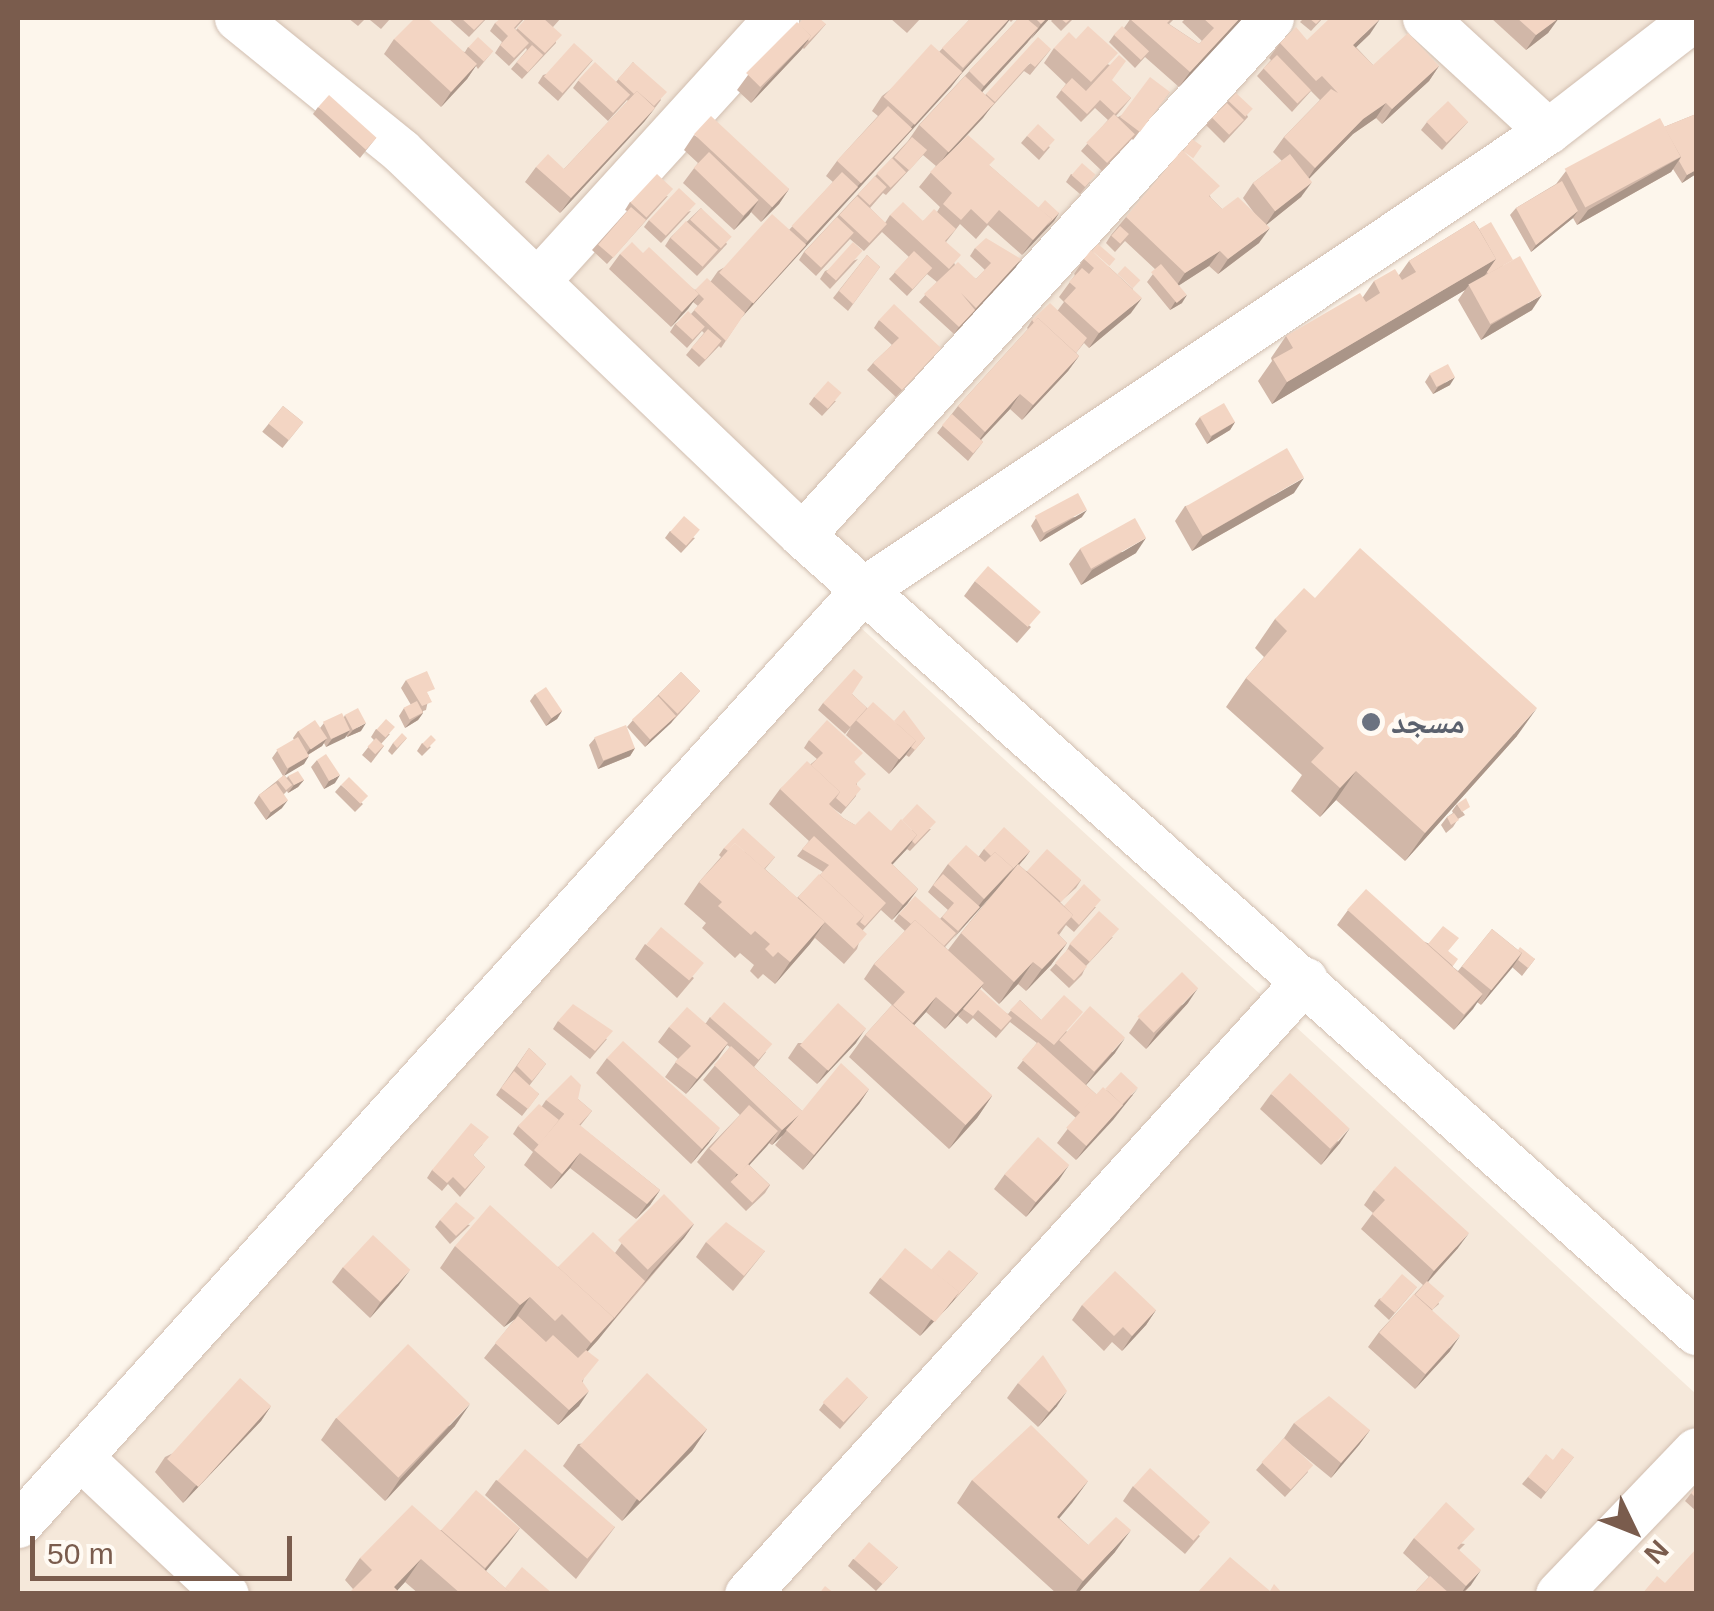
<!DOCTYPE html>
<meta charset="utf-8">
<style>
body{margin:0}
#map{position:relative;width:1714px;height:1611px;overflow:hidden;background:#fdf6ec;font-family:Arial,"Noto Naskh Arabic",sans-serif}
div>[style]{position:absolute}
.residential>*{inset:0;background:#f5e8da}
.roads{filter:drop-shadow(0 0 2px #d1beb0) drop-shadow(0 0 2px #d1beb0)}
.minor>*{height:45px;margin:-22.5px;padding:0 22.5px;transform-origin:22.5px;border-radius:22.5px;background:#fff}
.wall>*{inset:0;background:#d1b7a8;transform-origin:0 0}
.shaded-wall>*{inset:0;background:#aa9588}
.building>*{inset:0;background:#f3d5c3;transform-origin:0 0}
.dots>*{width:28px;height:28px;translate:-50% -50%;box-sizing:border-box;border:5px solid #fffaf3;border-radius:50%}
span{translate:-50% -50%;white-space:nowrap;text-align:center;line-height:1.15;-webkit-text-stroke:10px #fffaf3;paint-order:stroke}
.worship-label{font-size:32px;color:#5b616d;font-weight:700}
.left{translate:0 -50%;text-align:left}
.frame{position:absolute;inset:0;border:20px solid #7a5c4d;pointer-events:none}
.north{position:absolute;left:1584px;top:1481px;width:100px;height:100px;-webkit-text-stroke:8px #fffaf3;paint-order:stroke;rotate:133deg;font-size:28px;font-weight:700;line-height:40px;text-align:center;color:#7a5c4d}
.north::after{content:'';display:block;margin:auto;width:35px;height:45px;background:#7a5c4d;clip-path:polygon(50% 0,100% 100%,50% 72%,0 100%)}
.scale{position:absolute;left:30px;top:1536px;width:262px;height:45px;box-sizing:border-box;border:5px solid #7a5c4d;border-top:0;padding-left:12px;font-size:30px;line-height:35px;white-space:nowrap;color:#7a5c4d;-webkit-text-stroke:8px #fffaf3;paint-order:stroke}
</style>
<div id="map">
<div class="residential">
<div style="clip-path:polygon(222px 18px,1678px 18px,847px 615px,1696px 1394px,1696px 1593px,18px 1594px,18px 1535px,854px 593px)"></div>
</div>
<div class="roads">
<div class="minor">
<div style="left:237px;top:18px;width:211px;rotate:39deg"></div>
<div style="left:401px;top:151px;width:555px;rotate:43.76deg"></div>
<div style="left:802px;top:535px;width:1198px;rotate:41.72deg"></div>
<div style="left:1425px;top:18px;width:167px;rotate:42.6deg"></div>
<div style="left:538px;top:280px;width:354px;rotate:-47.7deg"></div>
<div style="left:802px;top:535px;width:698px;rotate:-47.79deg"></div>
<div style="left:80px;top:1457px;width:200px;rotate:43.2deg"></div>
<div style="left:18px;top:1525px;width:1262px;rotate:-47.89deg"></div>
<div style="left:864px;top:589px;width:823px;rotate:-33.81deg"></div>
<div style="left:1548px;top:131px;width:185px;rotate:-37.7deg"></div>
<div style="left:747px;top:1594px;width:830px;rotate:-47.74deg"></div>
<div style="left:1558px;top:1594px;width:199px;rotate:-46.2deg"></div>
</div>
</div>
<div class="wall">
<div style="clip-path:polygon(348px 18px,366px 18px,358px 26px)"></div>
<div style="clip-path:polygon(371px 18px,390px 18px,390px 19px,381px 29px,370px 20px)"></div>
<div style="clip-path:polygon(448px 18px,487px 18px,469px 37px)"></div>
<div style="clip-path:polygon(525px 18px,515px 29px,516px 30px,527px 18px,561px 18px,553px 27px,556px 43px,522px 79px,511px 69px,527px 50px,526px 48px,509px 66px,495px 53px,502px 42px,490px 31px,495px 23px)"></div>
<div style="clip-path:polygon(890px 18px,921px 18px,907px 33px)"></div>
<div style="clip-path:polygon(971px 18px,1015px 18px,1011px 22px,1009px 20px,961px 74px,951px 87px,741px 318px,721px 348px,719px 346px,699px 367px,686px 355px,704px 333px,702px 331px,687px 348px,670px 332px,675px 324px,691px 314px,698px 306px,693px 302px,671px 327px,609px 269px,620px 254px,643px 253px,695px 290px,711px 281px,718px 271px,789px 230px,833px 182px,826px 176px,837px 161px,878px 116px,872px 111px,882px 96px,939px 52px)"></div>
<div style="clip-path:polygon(evenodd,1019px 18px,1050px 18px,982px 92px,985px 95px,1051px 49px,1030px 75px,1024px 71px,955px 148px,990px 166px,1038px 208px,1059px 213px,1054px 221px,1022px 255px,988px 225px,976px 239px,960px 224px,946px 242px,955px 265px,976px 279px,985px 270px,970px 256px,975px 248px,1016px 267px,954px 334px,919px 302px,937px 282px,927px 274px,907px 296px,889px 279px,909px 257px,882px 232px,864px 251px,850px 239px,816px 276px,799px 260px,804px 252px,908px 141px,919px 125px,1019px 18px,923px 155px,936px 166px,919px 187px,940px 207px,937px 212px,923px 221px,890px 215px,885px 223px,870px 208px,883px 193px,886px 195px,923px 155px)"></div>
<div style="clip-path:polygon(1054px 18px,1074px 18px,1061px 31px,1051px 21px)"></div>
<div style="clip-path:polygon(1131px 18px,1175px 18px,1169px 24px,1199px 44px,1202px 41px,1182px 22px,1186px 18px,1243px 18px,1179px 87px,1145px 57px,1135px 68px,1109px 42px,1114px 35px,1124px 28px)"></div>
<div style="clip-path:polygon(1304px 18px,1323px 18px,1311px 31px,1300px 22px)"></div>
<div style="clip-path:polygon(1491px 18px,1558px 18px,1548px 33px,1526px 50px)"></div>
<div style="clip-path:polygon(798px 24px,826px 24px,820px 31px,804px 49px,803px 48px,751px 103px,737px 90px,748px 75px)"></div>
<div style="clip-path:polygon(1370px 34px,1356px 47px,1373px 65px,1439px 66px,1429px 81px,1382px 124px,1376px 118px,1353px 134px,1309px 178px,1301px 197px,1266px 225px,1259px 243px,1218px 274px,1209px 266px,1179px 285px,1182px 303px,1170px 310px,1147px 282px,1156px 270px,1125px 241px,1115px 252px,1106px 243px,1111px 235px,1126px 217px,1192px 160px,1211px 198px,1222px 209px,1255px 214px,1243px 198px,1253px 183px,1282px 161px,1273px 152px,1284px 137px,1320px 100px,1311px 91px,1292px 112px,1257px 76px,1271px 60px,1269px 58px,1280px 43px)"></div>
<div style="clip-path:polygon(394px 39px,465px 52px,468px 47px,493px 51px,478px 69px,476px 66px,467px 79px,441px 107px,384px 54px)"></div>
<div style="clip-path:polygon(1054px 48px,1110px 65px,1112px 81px,1131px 98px,1116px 116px,1118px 117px,1170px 92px,1133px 140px,1132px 139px,1102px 171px,1081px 151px,1108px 120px,1095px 108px,1081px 122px,1056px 97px,1066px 84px,1044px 63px)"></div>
<div style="clip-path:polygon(593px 60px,558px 101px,538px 83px,543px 75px)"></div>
<div style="clip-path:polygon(633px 62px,661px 100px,644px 122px,560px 213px,525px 182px,536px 167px,564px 169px,628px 101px,627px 100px,608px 121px,573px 88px,578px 81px,616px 82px)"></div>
<div style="clip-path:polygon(1236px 93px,1248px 117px,1224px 143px,1206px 125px)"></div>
<div style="clip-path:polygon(318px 107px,376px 138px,360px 158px,313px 114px)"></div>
<div style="clip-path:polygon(1696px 114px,1696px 174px,1682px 183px,1673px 169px,1671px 172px,1577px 225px,1573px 218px,1531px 252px,1510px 215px,1516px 208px,1556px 184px,1566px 171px,1664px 127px)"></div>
<div style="clip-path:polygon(1427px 122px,1468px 122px,1442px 150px,1421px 130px)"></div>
<div style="clip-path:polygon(694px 135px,789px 189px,779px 204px,761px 222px,751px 212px,734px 230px,683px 183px,698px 163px,684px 150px)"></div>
<div style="clip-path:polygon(1027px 136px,1050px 147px,1039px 160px,1021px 143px)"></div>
<div style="clip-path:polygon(1071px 174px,1090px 182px,1080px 194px,1066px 182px)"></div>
<div style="clip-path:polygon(668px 196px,607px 264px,592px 250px,627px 211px,625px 210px,630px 202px)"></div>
<div style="clip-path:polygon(701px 208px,727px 244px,697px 276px,665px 246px,670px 238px)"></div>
<div style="clip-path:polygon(691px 211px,661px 243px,644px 227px,649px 220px)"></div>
<div style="clip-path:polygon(1474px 221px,1532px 310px,1481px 340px,1458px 300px,1465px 290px,1272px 404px,1258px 381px,1272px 361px,1271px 358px,1286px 336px,1363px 297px,1374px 281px,1399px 275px,1409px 261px)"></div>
<div style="clip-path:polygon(867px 255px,880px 267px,848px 311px,833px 298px)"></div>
<div style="clip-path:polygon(858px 259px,830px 289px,820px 279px,825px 271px)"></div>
<div style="clip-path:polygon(1084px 259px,1109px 267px,1133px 289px,1131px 313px,1089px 348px,1084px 343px,1076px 353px,1079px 356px,1068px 371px,1022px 420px,1010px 409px,981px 440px,983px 442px,968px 461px,937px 433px,958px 406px,1028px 329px,1027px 328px,1032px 320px,1058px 310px,1064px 302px,1059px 297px,1075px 275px,1074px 274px)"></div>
<div style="clip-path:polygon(879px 320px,935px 355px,896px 397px,867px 370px,873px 363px,892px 345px,874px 328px)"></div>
<div style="clip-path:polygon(1430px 374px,1450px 385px,1433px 394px,1425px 382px)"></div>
<div style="clip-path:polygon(814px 397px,836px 401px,822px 416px,809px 404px)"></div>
<div style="left:283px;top:406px;width:26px;height:33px;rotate:39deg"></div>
<div style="clip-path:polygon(1200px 417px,1235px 422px,1230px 430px,1207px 444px,1195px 424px)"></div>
<div style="clip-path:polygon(1294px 493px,1192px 551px,1175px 521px,1185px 506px)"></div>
<div style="clip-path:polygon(1082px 517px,1040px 542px,1031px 526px,1036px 518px)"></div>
<div style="clip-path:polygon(670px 531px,695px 538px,681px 553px,665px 538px)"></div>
<div style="clip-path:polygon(1080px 549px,1136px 553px,1081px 585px,1069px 564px)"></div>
<div style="clip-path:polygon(975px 581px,1031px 627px,1017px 643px,964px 596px)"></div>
<div style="clip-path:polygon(1315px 598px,1517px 736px,1405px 861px,1336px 800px,1320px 817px,1291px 791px,1302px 775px,1226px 707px,1246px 678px,1264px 657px,1255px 648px,1275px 619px)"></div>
<div style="clip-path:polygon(681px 672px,700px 691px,671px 723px,645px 747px,627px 727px,633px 720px)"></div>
<div style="clip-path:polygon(406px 680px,429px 696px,426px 710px,423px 711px,423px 713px,418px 720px,405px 728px,399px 716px,404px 708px,411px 705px,401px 688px)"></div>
<div style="clip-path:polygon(535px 694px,562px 711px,557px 719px,546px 726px,530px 701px)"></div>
<div style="clip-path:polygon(852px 694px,867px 708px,925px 738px,909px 757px,906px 755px,889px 774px,846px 735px,851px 727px,845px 734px,818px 710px,823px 703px)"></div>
<div style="clip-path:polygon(345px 715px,361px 731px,347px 737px,346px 735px,326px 747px,324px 743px,322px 746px,308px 755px,304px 764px,284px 775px,287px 778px,288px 776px,304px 780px,298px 787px,288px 793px,287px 791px,284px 794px,282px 808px,266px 820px,254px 803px,259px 795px,283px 776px,272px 758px,277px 751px,294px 740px,293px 738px,298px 731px,320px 728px,324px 723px,344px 717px)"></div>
<div style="clip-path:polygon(376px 729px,390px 734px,381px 744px,384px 746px,371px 763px,362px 755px,374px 740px,371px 737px)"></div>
<div style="clip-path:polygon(407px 738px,392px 755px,388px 751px,393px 743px)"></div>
<div style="clip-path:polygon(595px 738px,635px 748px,630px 756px,598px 769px,589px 745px)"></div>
<div style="clip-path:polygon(809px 740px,855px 763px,857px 785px,856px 796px,841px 814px,830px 806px,843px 818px,855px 825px,891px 831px,931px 829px,910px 851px,907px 849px,892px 864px,918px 889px,907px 904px,892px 920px,881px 910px,863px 930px,857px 949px,844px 964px,815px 938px,775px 984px,763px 974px,758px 979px,750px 971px,754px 965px,740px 953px,735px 958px,702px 928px,706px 923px,684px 904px,699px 882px,721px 857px,719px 855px,724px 848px,775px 857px,765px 869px,797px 898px,823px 872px,797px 856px,809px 841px,769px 804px,780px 789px,817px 759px,804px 748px)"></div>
<div style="clip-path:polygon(422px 743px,431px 747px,422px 756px,417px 751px)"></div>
<div style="clip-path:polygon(317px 760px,335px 783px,324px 789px,311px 767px)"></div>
<div style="clip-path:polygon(341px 785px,363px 804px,355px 812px,335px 792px)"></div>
<div style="clip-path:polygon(1457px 804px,1465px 815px,1458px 819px,1453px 827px,1446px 833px,1441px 825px,1447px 817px,1453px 813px,1452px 811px)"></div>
<div style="clip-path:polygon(evenodd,984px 849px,1030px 851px,1019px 865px,1026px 871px,1081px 880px,1076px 888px,1060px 902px,1064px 906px,1096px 907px,1074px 932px,1066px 925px,1059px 935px,1067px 943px,1051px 965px,1026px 991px,1018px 984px,999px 1004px,981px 987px,976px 995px,1008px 1014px,1020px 1000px,1041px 1020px,1115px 1053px,1086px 1085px,1097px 1095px,1106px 1090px,1133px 1095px,1076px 1160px,1057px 1143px,1076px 1118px,1017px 1068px,1037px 1043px,1010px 1022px,996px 1038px,973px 1018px,967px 1024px,958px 1016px,962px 1011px,945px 1029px,926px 1012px,914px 1025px,992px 1096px,977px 1118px,949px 1149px,849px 1057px,865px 1035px,892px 1005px,864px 979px,874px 964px,905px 931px,894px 921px,899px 914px,940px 919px,948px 910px,928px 892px,948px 864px,979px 856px,984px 849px,996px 890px,961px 933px,948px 950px,945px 947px,996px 890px)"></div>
<div style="clip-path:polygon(1348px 910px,1449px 952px,1453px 967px,1458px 971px,1492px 929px,1518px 950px,1535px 959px,1522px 976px,1512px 967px,1481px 1005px,1477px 1002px,1454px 1030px,1337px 925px)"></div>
<div style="clip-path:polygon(1113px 937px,1086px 966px,1082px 975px,1069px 988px,1050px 970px,1066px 952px,1070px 944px)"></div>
<div style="clip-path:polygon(645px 944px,694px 978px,677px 998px,635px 959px)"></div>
<div style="clip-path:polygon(1188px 1003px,1146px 1049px,1129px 1033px,1139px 1018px)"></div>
<div style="clip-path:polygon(710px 1017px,766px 1052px,754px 1067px,802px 1111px,869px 1089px,859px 1104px,803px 1170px,775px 1145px,783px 1135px,772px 1145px,769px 1143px,749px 1165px,770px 1185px,765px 1193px,746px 1211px,697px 1162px,708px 1148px,740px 1115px,703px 1080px,730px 1047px,727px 1045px,686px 1094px,665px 1077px,678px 1059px,658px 1042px,669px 1027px,706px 1023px)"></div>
<div style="clip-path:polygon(558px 1021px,607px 1039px,590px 1059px,553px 1029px)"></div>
<div style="clip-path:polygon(798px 1043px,856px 1043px,817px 1084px,788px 1058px)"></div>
<div style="clip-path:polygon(529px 1048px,546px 1064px,529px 1086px,539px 1094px,522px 1116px,496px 1095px)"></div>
<div style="clip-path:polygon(607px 1058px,709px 1143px,691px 1164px,596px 1073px)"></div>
<div style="clip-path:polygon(1271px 1094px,1340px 1143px,1321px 1165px,1260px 1109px)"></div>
<div style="clip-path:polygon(578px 1099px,592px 1111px,580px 1126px,660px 1190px,650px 1205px,636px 1219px,570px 1168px,551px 1189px,524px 1165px,533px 1152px,513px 1134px,518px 1126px,542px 1106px,546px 1100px)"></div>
<div style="clip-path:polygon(483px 1144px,473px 1155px,485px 1167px,460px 1197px,448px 1184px,442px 1191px,427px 1178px,432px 1170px)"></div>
<div style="clip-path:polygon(1005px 1174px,1059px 1180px,1026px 1217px,994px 1189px)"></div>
<div style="clip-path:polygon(1374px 1190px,1458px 1248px,1428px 1282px,1439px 1304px,1432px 1310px,1450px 1351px,1415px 1389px,1368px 1347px,1379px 1332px,1423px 1285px,1361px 1229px,1373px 1213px,1364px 1205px)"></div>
<div style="clip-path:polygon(440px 1220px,470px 1225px,450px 1244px,435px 1227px)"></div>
<div style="clip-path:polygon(694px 1224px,684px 1238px,588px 1351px,579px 1406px,558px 1425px,484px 1358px,515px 1319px,504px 1327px,440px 1268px,455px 1246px,558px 1267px,615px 1253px,622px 1243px)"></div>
<div style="clip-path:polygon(706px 1242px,765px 1251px,733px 1291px,696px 1257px)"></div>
<div style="clip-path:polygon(343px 1267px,399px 1285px,370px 1318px,332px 1282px)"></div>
<div style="clip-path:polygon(931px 1270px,978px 1273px,948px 1307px,920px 1336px,869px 1293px,880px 1278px)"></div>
<div style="clip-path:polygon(1417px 1287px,1389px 1320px,1374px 1306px,1379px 1299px)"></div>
<div style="clip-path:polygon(1082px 1305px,1156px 1310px,1146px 1325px,1122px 1351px,1112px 1342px,1104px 1351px,1072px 1320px)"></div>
<div style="clip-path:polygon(1018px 1383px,1057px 1406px,1038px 1427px,1007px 1398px)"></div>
<div style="clip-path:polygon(868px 1397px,840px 1429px,819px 1410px,824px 1403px)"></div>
<div style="clip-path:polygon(271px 1406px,261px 1421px,183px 1503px,155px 1472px,165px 1457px)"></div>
<div style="clip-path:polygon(336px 1418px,455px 1426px,385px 1501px,321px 1440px)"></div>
<div style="clip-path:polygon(1294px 1423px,1370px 1430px,1359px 1445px,1331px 1478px,1292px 1446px,1308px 1472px,1285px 1497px,1256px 1470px,1284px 1438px)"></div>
<div style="clip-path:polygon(707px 1429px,692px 1451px,622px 1521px,563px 1466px,578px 1444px)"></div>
<div style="clip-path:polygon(1574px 1457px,1541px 1499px,1522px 1484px,1528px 1477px,1553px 1460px)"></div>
<div style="clip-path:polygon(496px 1480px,615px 1527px,576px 1579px,485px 1495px)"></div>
<div style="clip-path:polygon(972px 1480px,1088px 1481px,1059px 1518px,1088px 1545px,1115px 1552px,1077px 1594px,1057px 1594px,957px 1503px)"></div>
<div style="clip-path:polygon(1133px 1486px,1200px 1536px,1185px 1554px,1123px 1501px)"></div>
<div style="clip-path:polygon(1696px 1487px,1696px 1511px,1685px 1501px)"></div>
<div style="clip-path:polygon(520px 1528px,486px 1571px,505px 1588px,553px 1594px,419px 1594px,405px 1582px,397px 1590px,353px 1589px,345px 1580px,360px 1558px,441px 1530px)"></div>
<div style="clip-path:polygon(1414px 1538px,1465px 1544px,1459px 1550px,1471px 1585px,1463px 1594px,1413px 1594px,1429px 1577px,1403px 1553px)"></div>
<div style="clip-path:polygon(853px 1559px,898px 1567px,876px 1591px,848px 1566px)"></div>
</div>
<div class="shaded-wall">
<div style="clip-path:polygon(1010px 18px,1011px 18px,1005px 26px,961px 74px,951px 87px,741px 318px,752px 303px)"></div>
<div style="clip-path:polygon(1047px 18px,1050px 18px,1031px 39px,1041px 24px)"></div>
<div style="clip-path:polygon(1240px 18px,1243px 18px,1179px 87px,1190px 72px)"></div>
<div style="clip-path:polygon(1559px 18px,1548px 33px,1526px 50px,1536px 35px)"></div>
<div style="clip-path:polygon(1380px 19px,1370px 34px,1343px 60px,1353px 45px)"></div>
<div style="clip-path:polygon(1038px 28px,1027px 43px,974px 101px,984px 86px)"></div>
<div style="clip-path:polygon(811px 36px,801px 50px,751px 103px,762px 88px)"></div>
<div style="clip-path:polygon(477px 64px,467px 79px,441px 107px,451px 92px)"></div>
<div style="clip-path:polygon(1439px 66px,1429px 81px,1382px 124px,1392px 109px)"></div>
<div style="clip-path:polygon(994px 103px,983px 118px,937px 167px,948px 152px)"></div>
<div style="clip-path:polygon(1386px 103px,1376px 118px,1353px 134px,1305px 183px,1315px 168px,1363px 119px)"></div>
<div style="clip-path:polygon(655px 108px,644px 122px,560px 213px,571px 198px)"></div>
<div style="clip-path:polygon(1681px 157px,1671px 172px,1577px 225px,1588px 210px)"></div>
<div style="clip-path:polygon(1696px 170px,1696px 174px,1682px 183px,1687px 175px)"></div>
<div style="clip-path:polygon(1312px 182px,1301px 197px,1265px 226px,1275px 211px)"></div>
<div style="clip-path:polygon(789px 189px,779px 204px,761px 222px,772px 207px)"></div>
<div style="clip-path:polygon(759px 200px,749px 215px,734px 230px,744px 216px)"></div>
<div style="clip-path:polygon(1578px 211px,1573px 218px,1531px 252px,1536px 245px)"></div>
<div style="clip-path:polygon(1059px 213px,1054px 221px,1022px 255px,1033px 240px)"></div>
<div style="clip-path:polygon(1270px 228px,1259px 243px,1218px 274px,1228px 259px)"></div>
<div style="clip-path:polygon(1220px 251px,1209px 266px,1175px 288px,1185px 273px)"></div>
<div style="clip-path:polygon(1021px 259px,1016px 267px,954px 334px,959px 327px)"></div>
<div style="clip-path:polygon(1496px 259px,1481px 281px,1469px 285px,1465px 290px,1272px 404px,1287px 382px)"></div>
<div style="clip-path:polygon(699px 294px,688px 309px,671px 327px,682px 312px)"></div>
<div style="clip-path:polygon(1187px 295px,1182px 303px,1170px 310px,1175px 302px)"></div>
<div style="clip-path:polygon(1542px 295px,1532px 310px,1481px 340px,1491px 325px)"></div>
<div style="clip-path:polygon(1142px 298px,1131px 313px,1089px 348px,1099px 333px)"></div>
<div style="clip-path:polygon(1079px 356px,1068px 371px,1022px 420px,1033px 405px)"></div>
<div style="clip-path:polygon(1455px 377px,1450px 385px,1433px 394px,1438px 387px)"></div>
<div style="clip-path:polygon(1020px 394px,1010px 409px,974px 447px,985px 432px)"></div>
<div style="clip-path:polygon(1235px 422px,1230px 430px,1207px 444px,1212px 436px)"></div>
<div style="clip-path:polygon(1304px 478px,1294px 493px,1192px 551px,1203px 536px)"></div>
<div style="clip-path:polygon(1087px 510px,1082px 517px,1040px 542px,1046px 534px)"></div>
<div style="clip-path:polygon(1146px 538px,1136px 553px,1081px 585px,1092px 570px)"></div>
<div style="clip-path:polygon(1537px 708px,1517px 736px,1405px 861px,1425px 833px)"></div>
<div style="clip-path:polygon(562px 711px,557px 719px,546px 726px,552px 718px)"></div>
<div style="clip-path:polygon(423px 713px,418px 720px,405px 728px,411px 721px)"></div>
<div style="clip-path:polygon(676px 716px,671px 723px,645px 747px,651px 739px)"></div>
<div style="clip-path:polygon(366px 723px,361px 731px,347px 737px,353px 730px)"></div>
<div style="clip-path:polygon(350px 730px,345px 738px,326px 747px,332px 739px)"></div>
<div style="clip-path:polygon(327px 738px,322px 746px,304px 757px,310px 749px)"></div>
<div style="clip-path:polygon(916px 741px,905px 756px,889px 774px,899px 759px)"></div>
<div style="clip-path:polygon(635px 748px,630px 756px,598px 769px,604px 761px)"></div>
<div style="clip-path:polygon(309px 756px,304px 764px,284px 776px,289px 768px)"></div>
<div style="clip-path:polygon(1356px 771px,1336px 800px,1320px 817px,1340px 788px)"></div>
<div style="clip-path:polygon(340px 775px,335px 783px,324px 789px,329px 781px)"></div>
<div style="clip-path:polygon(304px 780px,298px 787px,288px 793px,294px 785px)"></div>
<div style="clip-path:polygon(288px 800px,282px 808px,266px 820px,271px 812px)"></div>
<div style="clip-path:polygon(917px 835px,906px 850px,880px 878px,891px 863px)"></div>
<div style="clip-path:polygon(1030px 851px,1025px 858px,953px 939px,984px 899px)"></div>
<div style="clip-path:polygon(918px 889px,907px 904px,892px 920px,903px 905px)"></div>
<div style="clip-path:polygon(825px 922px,810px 944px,775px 984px,790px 962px)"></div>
<div style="clip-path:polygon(1067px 943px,1051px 965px,1026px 991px,1042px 969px)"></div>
<div style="clip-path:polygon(1522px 953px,1512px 968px,1481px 1005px,1491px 990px)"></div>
<div style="clip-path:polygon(1033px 962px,1018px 984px,999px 1004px,1014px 982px)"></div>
<div style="clip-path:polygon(984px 983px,974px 998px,945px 1029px,956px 1014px)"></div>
<div style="clip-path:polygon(1198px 988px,1188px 1003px,1146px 1049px,1156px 1034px)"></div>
<div style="clip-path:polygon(1483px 994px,1473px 1009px,1454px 1030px,1465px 1015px)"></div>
<div style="clip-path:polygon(936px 997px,926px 1012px,898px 1043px,908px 1028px)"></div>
<div style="clip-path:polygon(866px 1028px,856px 1043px,817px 1084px,827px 1070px)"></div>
<div style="clip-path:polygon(1125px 1038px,1115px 1053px,1084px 1087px,1095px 1072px)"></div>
<div style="clip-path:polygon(728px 1043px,718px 1058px,686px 1094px,697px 1079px)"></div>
<div style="clip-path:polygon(1138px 1088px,1113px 1120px,1076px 1160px,1087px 1145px)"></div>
<div style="clip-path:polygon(869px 1089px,859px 1104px,803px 1170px,814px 1155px)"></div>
<div style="clip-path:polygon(992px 1096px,977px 1118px,949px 1149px,964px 1127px)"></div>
<div style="clip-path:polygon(799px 1115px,783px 1135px,772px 1145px,782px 1130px)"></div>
<div style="clip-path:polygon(720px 1128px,709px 1143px,691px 1164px,702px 1149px)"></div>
<div style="clip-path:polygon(1350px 1128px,1340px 1143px,1321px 1165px,1331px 1150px)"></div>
<div style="clip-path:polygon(778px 1131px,767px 1146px,732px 1184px,736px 1175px)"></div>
<div style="clip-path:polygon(580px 1153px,570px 1168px,551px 1189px,562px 1174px)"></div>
<div style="clip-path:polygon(1069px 1165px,1059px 1180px,1026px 1217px,1036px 1202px)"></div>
<div style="clip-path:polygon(660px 1190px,650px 1205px,636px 1219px,647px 1204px)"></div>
<div style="clip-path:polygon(694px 1224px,684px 1238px,641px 1287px,652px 1272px)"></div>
<div style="clip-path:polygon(1469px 1233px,1458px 1248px,1424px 1286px,1434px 1271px)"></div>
<div style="clip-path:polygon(410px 1270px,399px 1285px,370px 1318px,380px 1303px)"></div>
<div style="clip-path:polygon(978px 1273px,948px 1307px,920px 1336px,930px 1321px)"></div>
<div style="clip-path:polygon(645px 1281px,598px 1340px,575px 1365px,591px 1343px)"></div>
<div style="clip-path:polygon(530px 1297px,515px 1319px,504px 1327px,520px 1305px)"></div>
<div style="clip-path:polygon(1156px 1310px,1146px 1325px,1122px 1351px,1132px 1336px)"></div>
<div style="clip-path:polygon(1460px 1336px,1450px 1351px,1415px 1389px,1426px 1374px)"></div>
<div style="clip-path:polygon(589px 1391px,579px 1406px,558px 1425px,569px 1410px)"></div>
<div style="clip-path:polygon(1067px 1391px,1057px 1406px,1038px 1427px,1049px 1412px)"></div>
<div style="clip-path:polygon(470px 1404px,455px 1426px,385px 1501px,400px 1479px)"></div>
<div style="clip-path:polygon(271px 1406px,261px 1421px,183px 1503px,194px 1488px)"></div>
<div style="clip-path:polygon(707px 1429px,692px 1451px,622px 1521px,637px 1499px)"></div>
<div style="clip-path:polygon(1370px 1430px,1359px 1445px,1331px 1478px,1341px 1463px)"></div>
<div style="clip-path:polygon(1088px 1481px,1072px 1503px,1042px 1539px,1057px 1517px)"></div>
<div style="clip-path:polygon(520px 1528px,509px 1543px,469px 1591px,479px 1576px)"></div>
<div style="clip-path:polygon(1131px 1530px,1115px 1552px,1077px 1594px,1074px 1594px,1083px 1581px)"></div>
<div style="clip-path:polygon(421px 1559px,405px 1582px,394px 1594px,394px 1587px)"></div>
<div style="clip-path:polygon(1481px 1570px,1471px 1585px,1461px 1594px,1466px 1586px)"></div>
</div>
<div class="building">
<div style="clip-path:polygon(415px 18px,427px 18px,477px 64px,451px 92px,394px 39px)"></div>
<div style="clip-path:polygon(461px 18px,486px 18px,474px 30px)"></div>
<div style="clip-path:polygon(501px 18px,523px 18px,514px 28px,529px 43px,514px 58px,500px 45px,508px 36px,495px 23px)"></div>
<div style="clip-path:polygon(527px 18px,543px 18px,562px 35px,545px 53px,517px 28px)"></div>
<div style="clip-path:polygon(804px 18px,819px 18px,826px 24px,809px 41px,808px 40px,811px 36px,798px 24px)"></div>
<div style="clip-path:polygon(971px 18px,1010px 18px,963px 68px,942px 48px)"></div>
<div style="clip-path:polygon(1019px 18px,1026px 18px,1038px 28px,984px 86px,969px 71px)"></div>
<div style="clip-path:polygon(1035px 18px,1047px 18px,1041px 24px)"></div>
<div style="clip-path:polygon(1060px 18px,1072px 18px,1066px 23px)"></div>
<div style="clip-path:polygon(1131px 18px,1172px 18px,1167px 23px,1199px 44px,1214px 28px,1203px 18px,1240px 18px,1190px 72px,1130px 19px)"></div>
<div style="clip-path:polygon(1309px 18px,1322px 18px,1316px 24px)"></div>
<div style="clip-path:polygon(1330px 18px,1379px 18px,1380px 19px,1353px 45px,1373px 65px,1408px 33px,1439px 66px,1392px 109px,1386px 103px,1363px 119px,1315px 168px,1284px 137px,1331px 89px,1338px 93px,1322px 76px,1316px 81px,1280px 43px,1296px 27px,1307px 40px)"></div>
<div style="clip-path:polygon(1517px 18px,1559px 18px,1536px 35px)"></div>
<div style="left:797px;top:22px;width:20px;height:72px;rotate:45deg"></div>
<div style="clip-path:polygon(1088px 26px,1118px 53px,1091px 82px,1054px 48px,1069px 32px,1076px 39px)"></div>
<div style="left:1122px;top:26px;width:37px;height:12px;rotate:43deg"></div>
<div style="left:478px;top:37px;width:21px;height:14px;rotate:43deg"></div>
<div style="clip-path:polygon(1038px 37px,1051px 49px,1035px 67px,1030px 63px,995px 102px,986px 94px)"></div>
<div style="left:574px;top:43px;width:25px;height:45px;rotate:42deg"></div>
<div style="left:931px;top:44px;width:42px;height:71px;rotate:42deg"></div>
<div style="left:532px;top:45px;width:15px;height:23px;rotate:42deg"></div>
<div style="clip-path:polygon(1119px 55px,1126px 61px,1112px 80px,1131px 98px,1115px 114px,1100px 100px,1087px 114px,1061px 90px,1072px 78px,1086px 91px)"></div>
<div style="left:1277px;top:55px;width:49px;height:19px;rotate:46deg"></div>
<div style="left:595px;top:62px;width:48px;height:25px;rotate:43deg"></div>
<div style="clip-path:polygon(633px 62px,667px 92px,654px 106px,637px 91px,634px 94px,618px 79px)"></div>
<div style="left:965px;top:76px;width:40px;height:67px;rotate:43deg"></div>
<div style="left:1150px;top:77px;width:25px;height:50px;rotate:37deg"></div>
<div style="clip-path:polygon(637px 91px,655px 108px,571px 198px,536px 167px,548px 154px,564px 169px)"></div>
<div style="left:1236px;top:93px;width:23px;height:11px;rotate:43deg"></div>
<div style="left:329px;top:95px;width:64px;height:16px;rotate:42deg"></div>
<div style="left:1448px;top:101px;width:29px;height:30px;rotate:46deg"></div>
<div style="left:1227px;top:103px;width:24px;height:21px;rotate:45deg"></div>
<div style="left:888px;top:106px;width:33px;height:75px;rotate:43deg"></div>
<div style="left:1114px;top:114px;width:29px;height:40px;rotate:44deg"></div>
<div style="clip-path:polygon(1696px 114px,1696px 143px,1694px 145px,1696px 149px,1696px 170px,1687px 175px,1679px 161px,1681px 157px,1664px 127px)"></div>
<div style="left:711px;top:116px;width:107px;height:25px;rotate:43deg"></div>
<div style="left:1660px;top:118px;width:44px;height:108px;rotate:62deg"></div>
<div style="left:1038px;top:124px;width:23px;height:16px;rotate:43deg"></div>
<div style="clip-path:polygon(968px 135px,995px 159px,989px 165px,1052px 219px,1033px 240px,999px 210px,987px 224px,971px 209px,961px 220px,943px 204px,952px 193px,930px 172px)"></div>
<div style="left:912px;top:137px;width:20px;height:27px;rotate:41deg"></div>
<div style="left:1192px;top:139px;width:12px;height:15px;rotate:35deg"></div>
<div style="clip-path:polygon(1182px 150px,1220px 186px,1209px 196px,1222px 209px,1238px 197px,1270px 228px,1228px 259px,1220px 251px,1185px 273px,1126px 217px)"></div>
<div style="left:709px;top:152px;width:69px;height:22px;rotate:44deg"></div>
<div style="left:1290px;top:154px;width:36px;height:47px;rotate:52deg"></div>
<div style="left:892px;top:158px;width:20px;height:22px;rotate:45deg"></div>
<div style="left:1082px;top:163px;width:18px;height:16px;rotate:41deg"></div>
<div style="left:842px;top:172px;width:22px;height:74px;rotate:43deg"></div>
<div style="left:657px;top:174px;width:22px;height:39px;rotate:43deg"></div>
<div style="left:875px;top:176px;width:16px;height:25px;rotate:43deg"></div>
<div style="clip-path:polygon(1562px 181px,1578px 211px,1536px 245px,1516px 208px)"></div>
<div style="left:679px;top:188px;width:23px;height:44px;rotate:43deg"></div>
<div style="left:857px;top:196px;width:41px;height:26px;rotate:43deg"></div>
<div style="clip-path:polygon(1045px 200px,1059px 213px,1047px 226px,1052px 219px,1038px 208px)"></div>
<div style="clip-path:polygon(903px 202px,923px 221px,934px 209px,956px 229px,945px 241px,961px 255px,949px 269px,890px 215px)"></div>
<div style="left:631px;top:207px;width:20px;height:50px;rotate:41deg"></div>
<div style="left:701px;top:208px;width:42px;height:16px;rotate:43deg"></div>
<div style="left:772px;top:214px;width:46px;height:79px;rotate:42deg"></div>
<div style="left:837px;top:217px;width:23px;height:48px;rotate:43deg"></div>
<div style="left:686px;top:221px;width:43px;height:23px;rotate:42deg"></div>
<div style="clip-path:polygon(1474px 221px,1496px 259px,1287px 382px,1273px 359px,1293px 348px,1286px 336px,1360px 293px,1366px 302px,1380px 293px,1374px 281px,1395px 269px,1402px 280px,1416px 272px,1409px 261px)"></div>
<div style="clip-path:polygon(1491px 222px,1513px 260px,1488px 274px,1487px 272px,1496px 259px,1479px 229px)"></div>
<div style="left:1120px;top:226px;width:12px;height:13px;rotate:42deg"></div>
<div style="clip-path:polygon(986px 238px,1021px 259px,976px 308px,961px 293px,975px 310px,959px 327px,924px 294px,958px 262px,976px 279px,991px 263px,975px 248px)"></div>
<div style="clip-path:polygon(632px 242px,643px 253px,649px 247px,699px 294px,682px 312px,620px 254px)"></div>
<div style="left:853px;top:242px;width:13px;height:40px;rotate:42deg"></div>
<div style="left:1098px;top:244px;width:23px;height:9px;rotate:41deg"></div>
<div style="clip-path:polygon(1091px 250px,1142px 298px,1099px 333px,1064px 301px,1076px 288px,1069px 282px,1082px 268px,1089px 274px,1094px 268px,1084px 259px)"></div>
<div style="left:914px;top:251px;width:25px;height:29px;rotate:43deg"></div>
<div style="clip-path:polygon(867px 255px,880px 267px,853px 304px,839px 291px)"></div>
<div style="left:1520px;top:256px;width:45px;height:59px;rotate:61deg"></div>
<div style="left:1161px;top:264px;width:40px;height:13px;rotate:50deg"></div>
<div style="left:1125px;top:266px;width:21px;height:11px;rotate:43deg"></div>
<div style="clip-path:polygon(707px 278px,745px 313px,726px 341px,694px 310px,704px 299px,695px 290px)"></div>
<div style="clip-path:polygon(1050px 303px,1087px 338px,1076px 353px,1038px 318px,1034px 323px,1032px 320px)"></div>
<div style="clip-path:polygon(894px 304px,941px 348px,902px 390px,873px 363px,899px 338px,879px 320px)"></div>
<div style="left:688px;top:311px;width:23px;height:18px;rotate:43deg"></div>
<div style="clip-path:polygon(1038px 318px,1079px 356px,1033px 405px,1020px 394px,985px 432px,958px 406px)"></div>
<div style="left:708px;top:329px;width:18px;height:25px;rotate:41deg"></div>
<div style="left:1448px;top:364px;width:15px;height:21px;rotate:62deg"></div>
<div style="left:828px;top:381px;width:18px;height:21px;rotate:41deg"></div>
<div style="left:1224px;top:403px;width:22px;height:28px;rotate:60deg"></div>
<div style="left:283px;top:406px;width:26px;height:23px;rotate:39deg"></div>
<div style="left:952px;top:414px;width:42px;height:15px;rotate:42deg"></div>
<div style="left:1287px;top:448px;width:34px;height:117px;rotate:60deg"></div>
<div style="left:1078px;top:493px;width:19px;height:49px;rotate:62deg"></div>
<div style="left:684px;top:516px;width:21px;height:21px;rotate:41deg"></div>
<div style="left:1135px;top:518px;width:23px;height:63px;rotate:61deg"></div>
<div style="clip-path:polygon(1360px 548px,1537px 708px,1425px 833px,1356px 771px,1340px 788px,1311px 762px,1324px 748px,1246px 678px,1287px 631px,1275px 619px,1304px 588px,1315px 598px)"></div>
<div style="left:988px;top:566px;width:70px;height:20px;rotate:41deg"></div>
<div style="clip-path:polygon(854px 669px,863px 677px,852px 694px,867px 708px,850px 727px,823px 703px)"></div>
<div style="clip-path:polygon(427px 671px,435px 689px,427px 692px,432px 702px,422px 706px,406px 680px)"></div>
<div style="left:681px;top:672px;width:27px;height:32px;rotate:45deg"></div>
<div style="left:546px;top:687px;width:29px;height:13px;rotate:56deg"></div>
<div style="left:658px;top:696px;width:27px;height:35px;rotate:48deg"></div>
<div style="left:417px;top:701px;width:13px;height:15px;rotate:63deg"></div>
<div style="left:873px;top:702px;width:58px;height:25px;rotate:42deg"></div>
<div style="left:358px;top:708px;width:17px;height:15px;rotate:62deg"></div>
<div style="clip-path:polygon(904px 710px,925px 738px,915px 750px,911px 747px,916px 741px,894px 721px)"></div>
<div style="left:342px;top:713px;width:19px;height:21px;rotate:65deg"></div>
<div style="left:386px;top:719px;width:12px;height:14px;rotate:42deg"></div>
<div style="left:315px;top:720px;width:22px;height:20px;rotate:56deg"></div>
<div style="clip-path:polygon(827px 720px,863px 753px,854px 762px,866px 774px,856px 784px,861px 789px,846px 807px,836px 798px,840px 792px,811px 765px,823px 753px,809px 740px)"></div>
<div style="left:626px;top:725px;width:25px;height:34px;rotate:69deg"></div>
<div style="clip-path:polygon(402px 733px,407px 738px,397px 748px,393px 743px)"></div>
<div style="left:431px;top:735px;width:7px;height:12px;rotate:45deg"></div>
<div style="left:298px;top:737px;width:22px;height:25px;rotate:60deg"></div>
<div style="left:376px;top:738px;width:11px;height:12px;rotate:45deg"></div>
<div style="clip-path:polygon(326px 754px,340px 775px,329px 781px,317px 760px)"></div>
<div style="clip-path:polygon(807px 761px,840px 792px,829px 804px,843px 818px,855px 825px,869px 811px,891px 831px,901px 819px,917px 835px,891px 863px,918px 889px,903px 905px,780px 789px)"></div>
<div style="clip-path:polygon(298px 771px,304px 780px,294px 785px,288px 776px)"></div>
<div style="left:284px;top:775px;width:13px;height:8px;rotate:51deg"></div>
<div style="left:349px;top:777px;width:27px;height:11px;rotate:45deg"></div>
<div style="left:276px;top:783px;width:21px;height:21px;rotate:55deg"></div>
<div style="clip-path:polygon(1466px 798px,1470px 807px,1462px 812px,1457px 804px)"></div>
<div style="clip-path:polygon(917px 804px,936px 822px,915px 844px,912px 841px,917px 835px,902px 820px)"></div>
<div style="clip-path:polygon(1454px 813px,1459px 820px,1451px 825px,1447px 817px)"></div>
<div style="clip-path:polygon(1004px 827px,1030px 851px,1010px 872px,1013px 868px,995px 852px,991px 856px,984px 849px)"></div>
<div style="clip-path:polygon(743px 828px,775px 857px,764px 869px,735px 843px,728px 851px,724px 848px)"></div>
<div style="clip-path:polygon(814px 836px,886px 903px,865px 926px,860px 922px,864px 916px,820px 875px,829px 865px,802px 849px)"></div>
<div style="clip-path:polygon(735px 843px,825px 922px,790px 962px,778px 952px,773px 957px,765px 949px,770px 944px,755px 931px,751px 935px,718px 906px,722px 902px,699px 882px)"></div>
<div style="clip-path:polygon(966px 845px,985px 862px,995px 852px,1013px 868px,984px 899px,948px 864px)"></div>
<div style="left:1047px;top:849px;width:46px;height:30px;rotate:42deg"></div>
<div style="clip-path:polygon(1018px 864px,1073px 915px,1057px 933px,1067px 943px,1042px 969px,1033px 962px,1014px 982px,961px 933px)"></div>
<div style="clip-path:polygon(819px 874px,864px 916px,856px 924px,867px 934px,854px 949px,798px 897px)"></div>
<div style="clip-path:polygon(943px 874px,980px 907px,958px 931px,942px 917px,954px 903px,933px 885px)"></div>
<div style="clip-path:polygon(1084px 884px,1101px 900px,1079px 925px,1071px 917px,1073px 915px,1064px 906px)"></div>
<div style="left:1366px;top:889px;width:157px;height:28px;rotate:42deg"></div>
<div style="clip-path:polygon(915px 896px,956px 933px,944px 946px,915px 920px,911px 924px,899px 914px)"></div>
<div style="left:1099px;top:911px;width:27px;height:44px;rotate:42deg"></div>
<div style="clip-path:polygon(915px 920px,984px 983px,956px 1014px,936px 997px,913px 1023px,893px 1005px,905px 992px,874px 964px)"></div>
<div style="clip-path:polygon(1443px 926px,1459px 938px,1448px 951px,1458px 959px,1453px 966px,1428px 944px)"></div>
<div style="left:661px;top:927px;width:56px;height:23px;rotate:40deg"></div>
<div style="left:1492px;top:929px;width:38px;height:48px;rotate:39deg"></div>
<div style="clip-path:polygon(1520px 947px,1535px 959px,1528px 968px,1518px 960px,1522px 953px,1518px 950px)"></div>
<div style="left:1068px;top:949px;width:26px;height:19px;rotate:43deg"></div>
<div style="left:1182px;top:972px;width:23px;height:63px;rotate:45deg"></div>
<div style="clip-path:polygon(980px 989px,1012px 1018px,1001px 1030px,978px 1010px,973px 1016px,963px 1009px)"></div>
<div style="clip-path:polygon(1064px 995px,1083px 1012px,1054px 1045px,1010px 1010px,1020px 1000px,1041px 1020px)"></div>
<div style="left:724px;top:1002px;width:64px;height:21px;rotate:41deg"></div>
<div style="left:838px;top:1003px;width:38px;height:57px;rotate:42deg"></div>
<div style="clip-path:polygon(573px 1004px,613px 1031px,595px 1051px,558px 1021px)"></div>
<div style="left:892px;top:1005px;width:135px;height:40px;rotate:42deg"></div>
<div style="left:1090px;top:1006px;width:47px;height:46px;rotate:42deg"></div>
<div style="clip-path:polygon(687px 1007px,728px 1043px,697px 1079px,675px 1062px,691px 1046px,669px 1027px)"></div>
<div style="clip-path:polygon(623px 1041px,720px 1128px,702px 1149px,607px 1058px)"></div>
<div style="left:1038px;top:1042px;width:79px;height:24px;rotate:42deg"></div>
<div style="clip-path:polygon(731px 1046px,802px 1111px,841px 1063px,869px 1089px,814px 1155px,786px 1130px,799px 1115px,782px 1130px,714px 1065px)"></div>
<div style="clip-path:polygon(529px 1048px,546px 1064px,532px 1081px,517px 1066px)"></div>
<div style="clip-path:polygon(514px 1071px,539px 1094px,528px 1109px,501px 1088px)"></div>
<div style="left:1121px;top:1072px;width:23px;height:23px;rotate:43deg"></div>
<div style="left:1290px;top:1073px;width:81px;height:28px;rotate:43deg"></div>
<div style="clip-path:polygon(571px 1075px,581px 1085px,578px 1099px,592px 1111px,579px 1125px,546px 1100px)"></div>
<div style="left:1103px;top:1087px;width:27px;height:55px;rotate:42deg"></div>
<div style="clip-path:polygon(539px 1104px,559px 1120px,539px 1145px,518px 1126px)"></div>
<div style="left:749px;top:1105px;width:39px;height:59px;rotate:42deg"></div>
<div style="clip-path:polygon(565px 1113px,660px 1190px,647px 1204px,580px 1153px,562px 1174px,534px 1150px)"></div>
<div style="clip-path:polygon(471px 1123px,489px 1137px,473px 1155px,485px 1167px,465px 1189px,453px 1177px,447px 1183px,432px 1170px)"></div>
<div style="left:1038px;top:1137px;width:42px;height:50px;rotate:42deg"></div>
<div style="left:748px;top:1164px;width:30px;height:25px;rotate:44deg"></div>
<div style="clip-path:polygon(1395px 1166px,1469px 1233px,1434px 1271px,1372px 1214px,1385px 1200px,1374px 1190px)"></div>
<div style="left:664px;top:1194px;width:42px;height:65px;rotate:45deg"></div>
<div style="clip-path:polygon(456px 1202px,475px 1218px,456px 1236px,440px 1220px)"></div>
<div style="clip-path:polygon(490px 1205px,614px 1318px,591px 1343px,562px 1314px,555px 1321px,530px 1297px,520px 1305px,455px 1246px)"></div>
<div style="clip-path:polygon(726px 1222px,765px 1251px,744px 1276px,706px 1242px)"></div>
<div style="clip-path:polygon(593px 1232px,645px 1281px,611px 1322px,614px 1318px,558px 1267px)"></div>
<div style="left:373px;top:1235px;width:51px;height:44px;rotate:43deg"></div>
<div style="left:905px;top:1248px;width:70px;height:39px;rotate:39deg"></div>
<div style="clip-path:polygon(949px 1250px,978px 1273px,954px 1300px,959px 1292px,931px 1270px)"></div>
<div style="clip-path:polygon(1115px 1271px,1156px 1310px,1132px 1336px,1123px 1327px,1114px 1336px,1082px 1305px)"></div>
<div style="left:1402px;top:1274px;width:20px;height:34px;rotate:41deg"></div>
<div style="left:1427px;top:1281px;width:23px;height:18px;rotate:41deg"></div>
<div style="left:1414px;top:1294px;width:62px;height:52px;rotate:42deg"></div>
<div style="clip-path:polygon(518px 1316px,546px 1342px,553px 1335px,578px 1358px,586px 1350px,599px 1360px,582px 1381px,589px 1391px,569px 1410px,495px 1343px)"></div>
<div style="left:408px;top:1344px;width:86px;height:103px;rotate:44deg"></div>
<div style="clip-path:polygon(1043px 1355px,1067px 1391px,1049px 1412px,1018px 1383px)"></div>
<div style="left:647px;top:1373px;width:82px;height:99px;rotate:43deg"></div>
<div style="left:847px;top:1377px;width:29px;height:35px;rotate:44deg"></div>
<div style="left:240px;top:1378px;width:42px;height:109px;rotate:42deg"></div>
<div style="clip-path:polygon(1329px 1396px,1370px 1430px,1341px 1463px,1294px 1423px)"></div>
<div style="clip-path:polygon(1031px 1425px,1088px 1481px,1057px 1517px,1088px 1545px,1116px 1517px,1131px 1530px,1083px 1581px,972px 1480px)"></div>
<div style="left:1284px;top:1438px;width:40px;height:33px;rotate:43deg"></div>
<div style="clip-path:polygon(1562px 1448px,1574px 1457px,1546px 1492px,1528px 1477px,1546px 1454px,1553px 1460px)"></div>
<div style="left:525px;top:1449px;width:119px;height:42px;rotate:41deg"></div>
<div style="left:1150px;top:1468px;width:81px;height:25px;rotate:42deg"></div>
<div style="clip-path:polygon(1696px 1487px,1696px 1498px,1691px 1493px)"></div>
<div style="left:476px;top:1490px;width:58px;height:53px;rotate:41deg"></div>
<div style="clip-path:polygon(1446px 1502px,1475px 1529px,1457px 1548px,1481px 1570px,1466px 1586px,1414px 1538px)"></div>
<div style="clip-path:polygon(412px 1505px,512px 1594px,461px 1594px,421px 1559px,394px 1587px,401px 1594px,348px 1594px,372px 1570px,360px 1558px)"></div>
<div style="left:869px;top:1542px;width:38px;height:23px;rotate:41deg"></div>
<div style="clip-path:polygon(1696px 1549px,1696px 1594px,1642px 1594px,1657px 1576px,1665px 1583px)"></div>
<div style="clip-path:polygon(1230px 1557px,1270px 1591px,1274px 1584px,1283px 1594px,1196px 1594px)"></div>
<div style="clip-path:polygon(522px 1567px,553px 1594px,512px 1594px,505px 1588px)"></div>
<div style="clip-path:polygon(1430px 1576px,1450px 1594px,1413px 1594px)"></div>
<div style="clip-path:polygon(825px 1586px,835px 1594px,819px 1594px)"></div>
</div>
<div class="dots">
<div style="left:1371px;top:722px;background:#6b7280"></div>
</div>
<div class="worship-label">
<span class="left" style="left:1391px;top:722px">مسجد</span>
</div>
<div class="frame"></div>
<div class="north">N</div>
<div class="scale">50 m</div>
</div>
